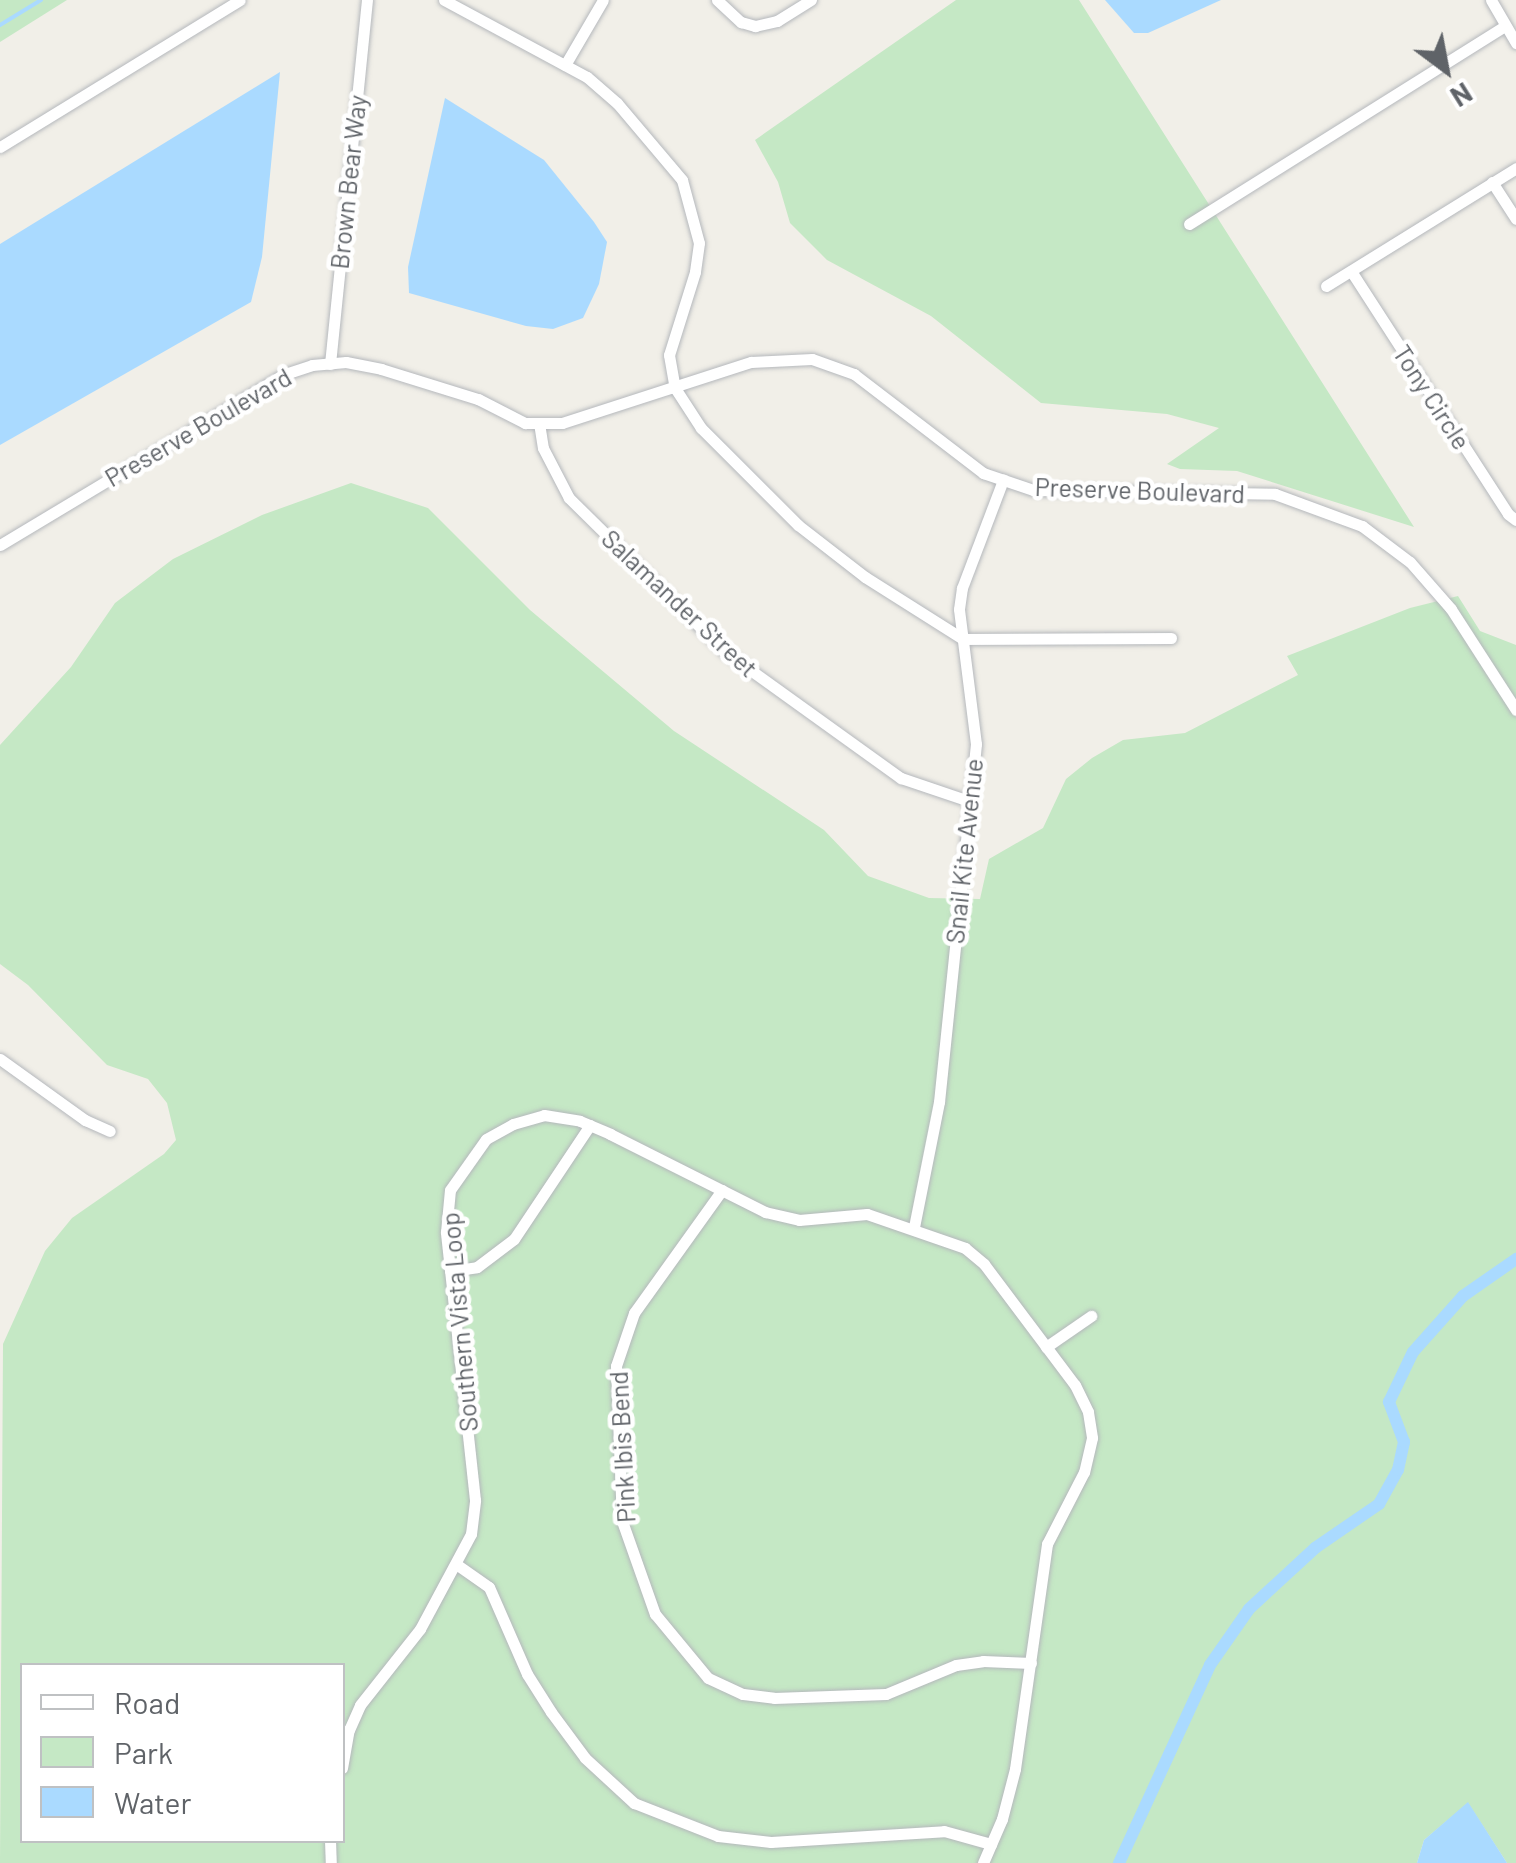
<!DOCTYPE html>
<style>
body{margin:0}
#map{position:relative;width:1516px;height:1863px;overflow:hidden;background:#f1efe8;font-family:Barlow,sans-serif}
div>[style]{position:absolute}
.green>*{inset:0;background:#c5e8c5}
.water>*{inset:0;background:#aadaff}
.stream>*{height:4px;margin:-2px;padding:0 2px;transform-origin:2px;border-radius:2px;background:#aadaff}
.canal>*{height:12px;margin:-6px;padding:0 6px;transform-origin:6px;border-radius:6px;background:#aadaff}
.roads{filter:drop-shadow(0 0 2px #b5b8bc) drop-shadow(0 0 2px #b5b8bc)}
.street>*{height:11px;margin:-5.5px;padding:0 5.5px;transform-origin:5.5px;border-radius:5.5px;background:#fff}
span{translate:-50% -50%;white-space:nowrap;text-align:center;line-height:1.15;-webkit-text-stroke:9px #fff;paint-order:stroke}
.street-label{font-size:25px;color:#5f6368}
.legend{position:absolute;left:20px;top:1663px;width:325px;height:180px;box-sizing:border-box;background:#fff;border:2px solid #bfc1c3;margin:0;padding:12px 18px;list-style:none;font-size:30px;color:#5f6368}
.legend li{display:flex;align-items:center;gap:20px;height:50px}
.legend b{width:50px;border:2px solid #bfc1c3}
.north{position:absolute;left:1396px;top:20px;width:100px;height:100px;-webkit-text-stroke:8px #fff;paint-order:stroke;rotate:148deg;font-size:28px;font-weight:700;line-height:40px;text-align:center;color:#5f6368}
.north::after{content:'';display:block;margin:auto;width:35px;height:45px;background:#5f6368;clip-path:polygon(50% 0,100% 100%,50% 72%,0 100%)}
</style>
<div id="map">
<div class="green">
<div style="clip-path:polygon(0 0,67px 0,0 42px)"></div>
<div style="clip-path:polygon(956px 0,1079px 0,1414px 527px,1237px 471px,1180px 469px,1167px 464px,1219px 428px,1167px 414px,1041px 403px,931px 316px,827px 260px,790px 223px,778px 182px,755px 140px)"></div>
<div style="clip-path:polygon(evenodd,351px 483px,428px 508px,530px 610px,674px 731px,824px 830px,868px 876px,929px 898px,980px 899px,989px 859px,1043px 828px,1066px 779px,1092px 758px,1123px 740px,1185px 733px,1298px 675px,1287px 656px,1410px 608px,1458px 596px,1480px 631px,1516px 645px,1516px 1863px,1507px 1863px,1468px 1803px,1424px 1840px,1417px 1863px,0 1863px,3px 1344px,45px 1251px,72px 1218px,164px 1154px,176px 1140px,167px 1103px,148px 1079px,107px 1065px,28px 985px,0 964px,0 745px,71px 667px,115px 603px,173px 559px,262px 515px,351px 483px,22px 1666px,342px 1666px,342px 1840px,22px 1840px,22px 1666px)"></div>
</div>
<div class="water">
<div style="clip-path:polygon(1105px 0,1221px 0,1148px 33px,1134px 33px)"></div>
<div style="clip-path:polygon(280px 72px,262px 257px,251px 302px,0 445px,0 244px)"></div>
<div style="clip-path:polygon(445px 98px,544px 160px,594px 222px,607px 242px,599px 284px,583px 318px,553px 329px,526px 326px,409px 293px,408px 267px)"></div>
<div style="clip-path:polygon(1468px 1802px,1507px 1863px,1417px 1863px,1424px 1840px)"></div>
</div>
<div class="stream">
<div style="left:0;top:25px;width:48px;rotate:-31.4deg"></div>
</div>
<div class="canal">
<div style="left:1119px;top:1863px;width:218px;rotate:-65.3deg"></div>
<div style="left:1210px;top:1665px;width:68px;rotate:-55.1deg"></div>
<div style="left:1249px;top:1609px;width:90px;rotate:-42.7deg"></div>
<div style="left:1315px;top:1548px;width:78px;rotate:-34.5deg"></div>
<div style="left:1379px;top:1504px;width:39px;rotate:-61deg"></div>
<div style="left:1398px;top:1470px;width:29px;rotate:-78deg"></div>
<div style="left:1404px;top:1442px;width:43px;rotate:-110.6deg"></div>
<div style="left:1389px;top:1402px;width:55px;rotate:-64.4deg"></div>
<div style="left:1413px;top:1352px;width:75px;rotate:-48.2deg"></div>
<div style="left:1463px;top:1296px;width:65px;rotate:-34.9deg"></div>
</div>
<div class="roads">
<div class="street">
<div style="left:444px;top:0;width:162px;rotate:28.3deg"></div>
<div style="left:587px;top:77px;width:40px;rotate:41deg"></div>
<div style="left:617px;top:103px;width:101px;rotate:49.8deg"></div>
<div style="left:682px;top:180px;width:65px;rotate:74.9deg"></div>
<div style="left:699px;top:243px;width:29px;rotate:98deg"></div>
<div style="left:695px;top:272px;width:87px;rotate:107.4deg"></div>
<div style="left:669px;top:355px;width:34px;rotate:80deg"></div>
<div style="left:675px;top:388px;width:48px;rotate:57deg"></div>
<div style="left:701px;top:428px;width:137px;rotate:45deg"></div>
<div style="left:798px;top:525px;width:85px;rotate:37.8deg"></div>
<div style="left:865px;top:577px;width:116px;rotate:32.3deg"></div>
<div style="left:963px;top:639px;width:208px;rotate:-0.3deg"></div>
<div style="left:717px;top:0;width:33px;rotate:43deg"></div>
<div style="left:741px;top:22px;width:15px;rotate:16deg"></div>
<div style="left:755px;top:26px;width:23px;rotate:-13deg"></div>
<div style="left:777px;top:21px;width:40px;rotate:-32deg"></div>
<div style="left:1491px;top:0;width:50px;rotate:59.8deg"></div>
<div style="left:565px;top:65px;width:75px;rotate:-59.7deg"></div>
<div style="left:0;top:147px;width:281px;rotate:-31.5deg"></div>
<div style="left:1492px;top:182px;width:44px;rotate:57deg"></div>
<div style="left:1189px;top:224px;width:373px;rotate:-32.1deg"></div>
<div style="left:1351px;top:271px;width:289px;rotate:57.1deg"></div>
<div style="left:1508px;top:514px;width:10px;rotate:37deg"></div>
<div style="left:1326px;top:286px;width:224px;rotate:-31.8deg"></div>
<div style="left:330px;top:364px;width:366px;rotate:-84.2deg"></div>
<div style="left:539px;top:423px;width:25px;rotate:81deg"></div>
<div style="left:543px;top:448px;width:56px;rotate:62.5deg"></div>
<div style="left:569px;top:498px;width:218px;rotate:44.6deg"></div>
<div style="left:724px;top:651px;width:218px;rotate:35.7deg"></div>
<div style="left:901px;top:778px;width:72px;rotate:18.7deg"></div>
<div style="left:0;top:545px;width:332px;rotate:-31deg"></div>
<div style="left:285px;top:374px;width:28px;rotate:-18deg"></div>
<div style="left:312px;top:365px;width:34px;rotate:-5deg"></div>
<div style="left:346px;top:362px;width:36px;rotate:11deg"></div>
<div style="left:381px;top:369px;width:102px;rotate:17.2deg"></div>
<div style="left:478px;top:399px;width:53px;rotate:27.1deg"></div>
<div style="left:525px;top:423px;width:37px"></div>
<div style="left:562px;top:423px;width:199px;rotate:-17.9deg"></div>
<div style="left:751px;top:362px;width:61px;rotate:-2.8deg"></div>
<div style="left:812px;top:359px;width:45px;rotate:19.7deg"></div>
<div style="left:854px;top:374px;width:163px;rotate:37.5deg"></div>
<div style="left:983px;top:473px;width:53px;rotate:18.8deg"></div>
<div style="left:1033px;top:490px;width:242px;rotate:0.9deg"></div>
<div style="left:1275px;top:494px;width:93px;rotate:20.2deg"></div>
<div style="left:1362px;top:526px;width:60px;rotate:36.9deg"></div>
<div style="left:1410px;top:562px;width:62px;rotate:48.9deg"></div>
<div style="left:1451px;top:609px;width:120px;rotate:57.2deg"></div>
<div style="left:0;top:1059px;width:105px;rotate:35.7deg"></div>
<div style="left:85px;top:1120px;width:27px;rotate:24deg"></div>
<div style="left:722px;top:1190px;width:151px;rotate:125.6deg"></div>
<div style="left:634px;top:1313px;width:56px;rotate:108.8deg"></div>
<div style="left:616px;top:1366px;width:155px;rotate:87.8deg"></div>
<div style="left:622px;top:1521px;width:99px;rotate:70.5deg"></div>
<div style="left:655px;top:1614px;width:83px;rotate:50.4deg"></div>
<div style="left:708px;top:1678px;width:38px;rotate:25deg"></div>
<div style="left:743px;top:1694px;width:31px;rotate:7deg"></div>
<div style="left:774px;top:1698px;width:112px;rotate:-2deg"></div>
<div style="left:886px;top:1694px;width:76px;rotate:-22.5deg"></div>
<div style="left:956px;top:1665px;width:27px;rotate:-8deg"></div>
<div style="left:983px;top:1661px;width:48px;rotate:2.4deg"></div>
<div style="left:914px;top:1227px;width:127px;rotate:-78.7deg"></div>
<div style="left:939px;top:1102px;width:360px;rotate:-84.1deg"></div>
<div style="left:976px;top:744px;width:136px;rotate:-97.2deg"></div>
<div style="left:959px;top:609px;width:21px;rotate:-82deg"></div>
<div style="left:962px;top:588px;width:116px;rotate:-69.2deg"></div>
<div style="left:450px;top:1271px;width:27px;rotate:-8deg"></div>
<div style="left:477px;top:1267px;width:46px;rotate:-37.1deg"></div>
<div style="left:514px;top:1239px;width:137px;rotate:-56.3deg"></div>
<div style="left:1046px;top:1347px;width:55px;rotate:-34.6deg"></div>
<div style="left:456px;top:1564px;width:40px;rotate:34.9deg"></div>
<div style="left:489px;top:1587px;width:95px;rotate:66.4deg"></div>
<div style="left:527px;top:1674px;width:45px;rotate:57.7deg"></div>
<div style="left:551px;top:1712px;width:57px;rotate:53.5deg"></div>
<div style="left:585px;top:1758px;width:67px;rotate:42.6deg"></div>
<div style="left:634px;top:1803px;width:90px;rotate:21.4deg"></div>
<div style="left:718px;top:1836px;width:53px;rotate:6.5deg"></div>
<div style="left:771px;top:1842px;width:173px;rotate:-3.6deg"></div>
<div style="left:944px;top:1831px;width:49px;rotate:15.5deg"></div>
<div style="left:342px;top:1768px;width:39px;rotate:-80deg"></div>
<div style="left:349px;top:1730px;width:27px;rotate:-66deg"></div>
<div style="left:360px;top:1705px;width:97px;rotate:-51.7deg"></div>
<div style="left:420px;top:1629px;width:108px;rotate:-61.8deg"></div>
<div style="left:471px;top:1534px;width:34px;rotate:-83deg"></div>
<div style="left:475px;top:1500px;width:270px;rotate:-96.2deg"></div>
<div style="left:446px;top:1232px;width:42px;rotate:-84.6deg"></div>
<div style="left:450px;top:1190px;width:62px;rotate:-54.8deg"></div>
<div style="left:486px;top:1139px;width:31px;rotate:-29deg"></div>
<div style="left:513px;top:1124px;width:32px;rotate:-16deg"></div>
<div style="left:544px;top:1115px;width:36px;rotate:9deg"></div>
<div style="left:580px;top:1121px;width:33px;rotate:23deg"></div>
<div style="left:610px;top:1134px;width:174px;rotate:26.7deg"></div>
<div style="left:765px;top:1212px;width:35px;rotate:13deg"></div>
<div style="left:799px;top:1220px;width:68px;rotate:-5deg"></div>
<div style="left:867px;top:1214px;width:104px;rotate:19.1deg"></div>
<div style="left:965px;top:1248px;width:25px;rotate:40deg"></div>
<div style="left:984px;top:1264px;width:151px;rotate:53.1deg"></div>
<div style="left:1075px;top:1385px;width:30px;rotate:64deg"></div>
<div style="left:1088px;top:1412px;width:26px;rotate:81deg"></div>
<div style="left:1092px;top:1438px;width:35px;rotate:103deg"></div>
<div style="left:1084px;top:1472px;width:81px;rotate:117.2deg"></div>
<div style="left:1047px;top:1544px;width:227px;rotate:98.1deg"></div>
<div style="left:1015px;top:1769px;width:52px;rotate:104.6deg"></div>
<div style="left:1002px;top:1819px;width:48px;rotate:113.4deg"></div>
<div style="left:330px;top:1840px;width:23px;rotate:88deg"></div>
</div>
</div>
<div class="street-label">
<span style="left:348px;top:182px;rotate:-84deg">Brown Bear Way</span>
<span style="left:1432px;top:397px;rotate:57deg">Tony Circle</span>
<span style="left:198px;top:427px;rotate:-30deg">Preserve Boulevard</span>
<span style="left:1140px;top:490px;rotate:2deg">Preserve Boulevard</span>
<span style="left:680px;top:603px;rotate:43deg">Salamander Street</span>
<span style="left:964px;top:851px;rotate:-84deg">Snail Kite Avenue</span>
<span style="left:459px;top:1322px;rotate:-95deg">Southern Vista Loop</span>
<span style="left:622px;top:1447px;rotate:-93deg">Pink Ibis Bend</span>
</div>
<ul class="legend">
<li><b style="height:12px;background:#fff"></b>Road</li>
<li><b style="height:28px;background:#c5e8c5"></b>Park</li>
<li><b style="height:28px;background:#aadaff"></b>Water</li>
</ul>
<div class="north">N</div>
</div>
